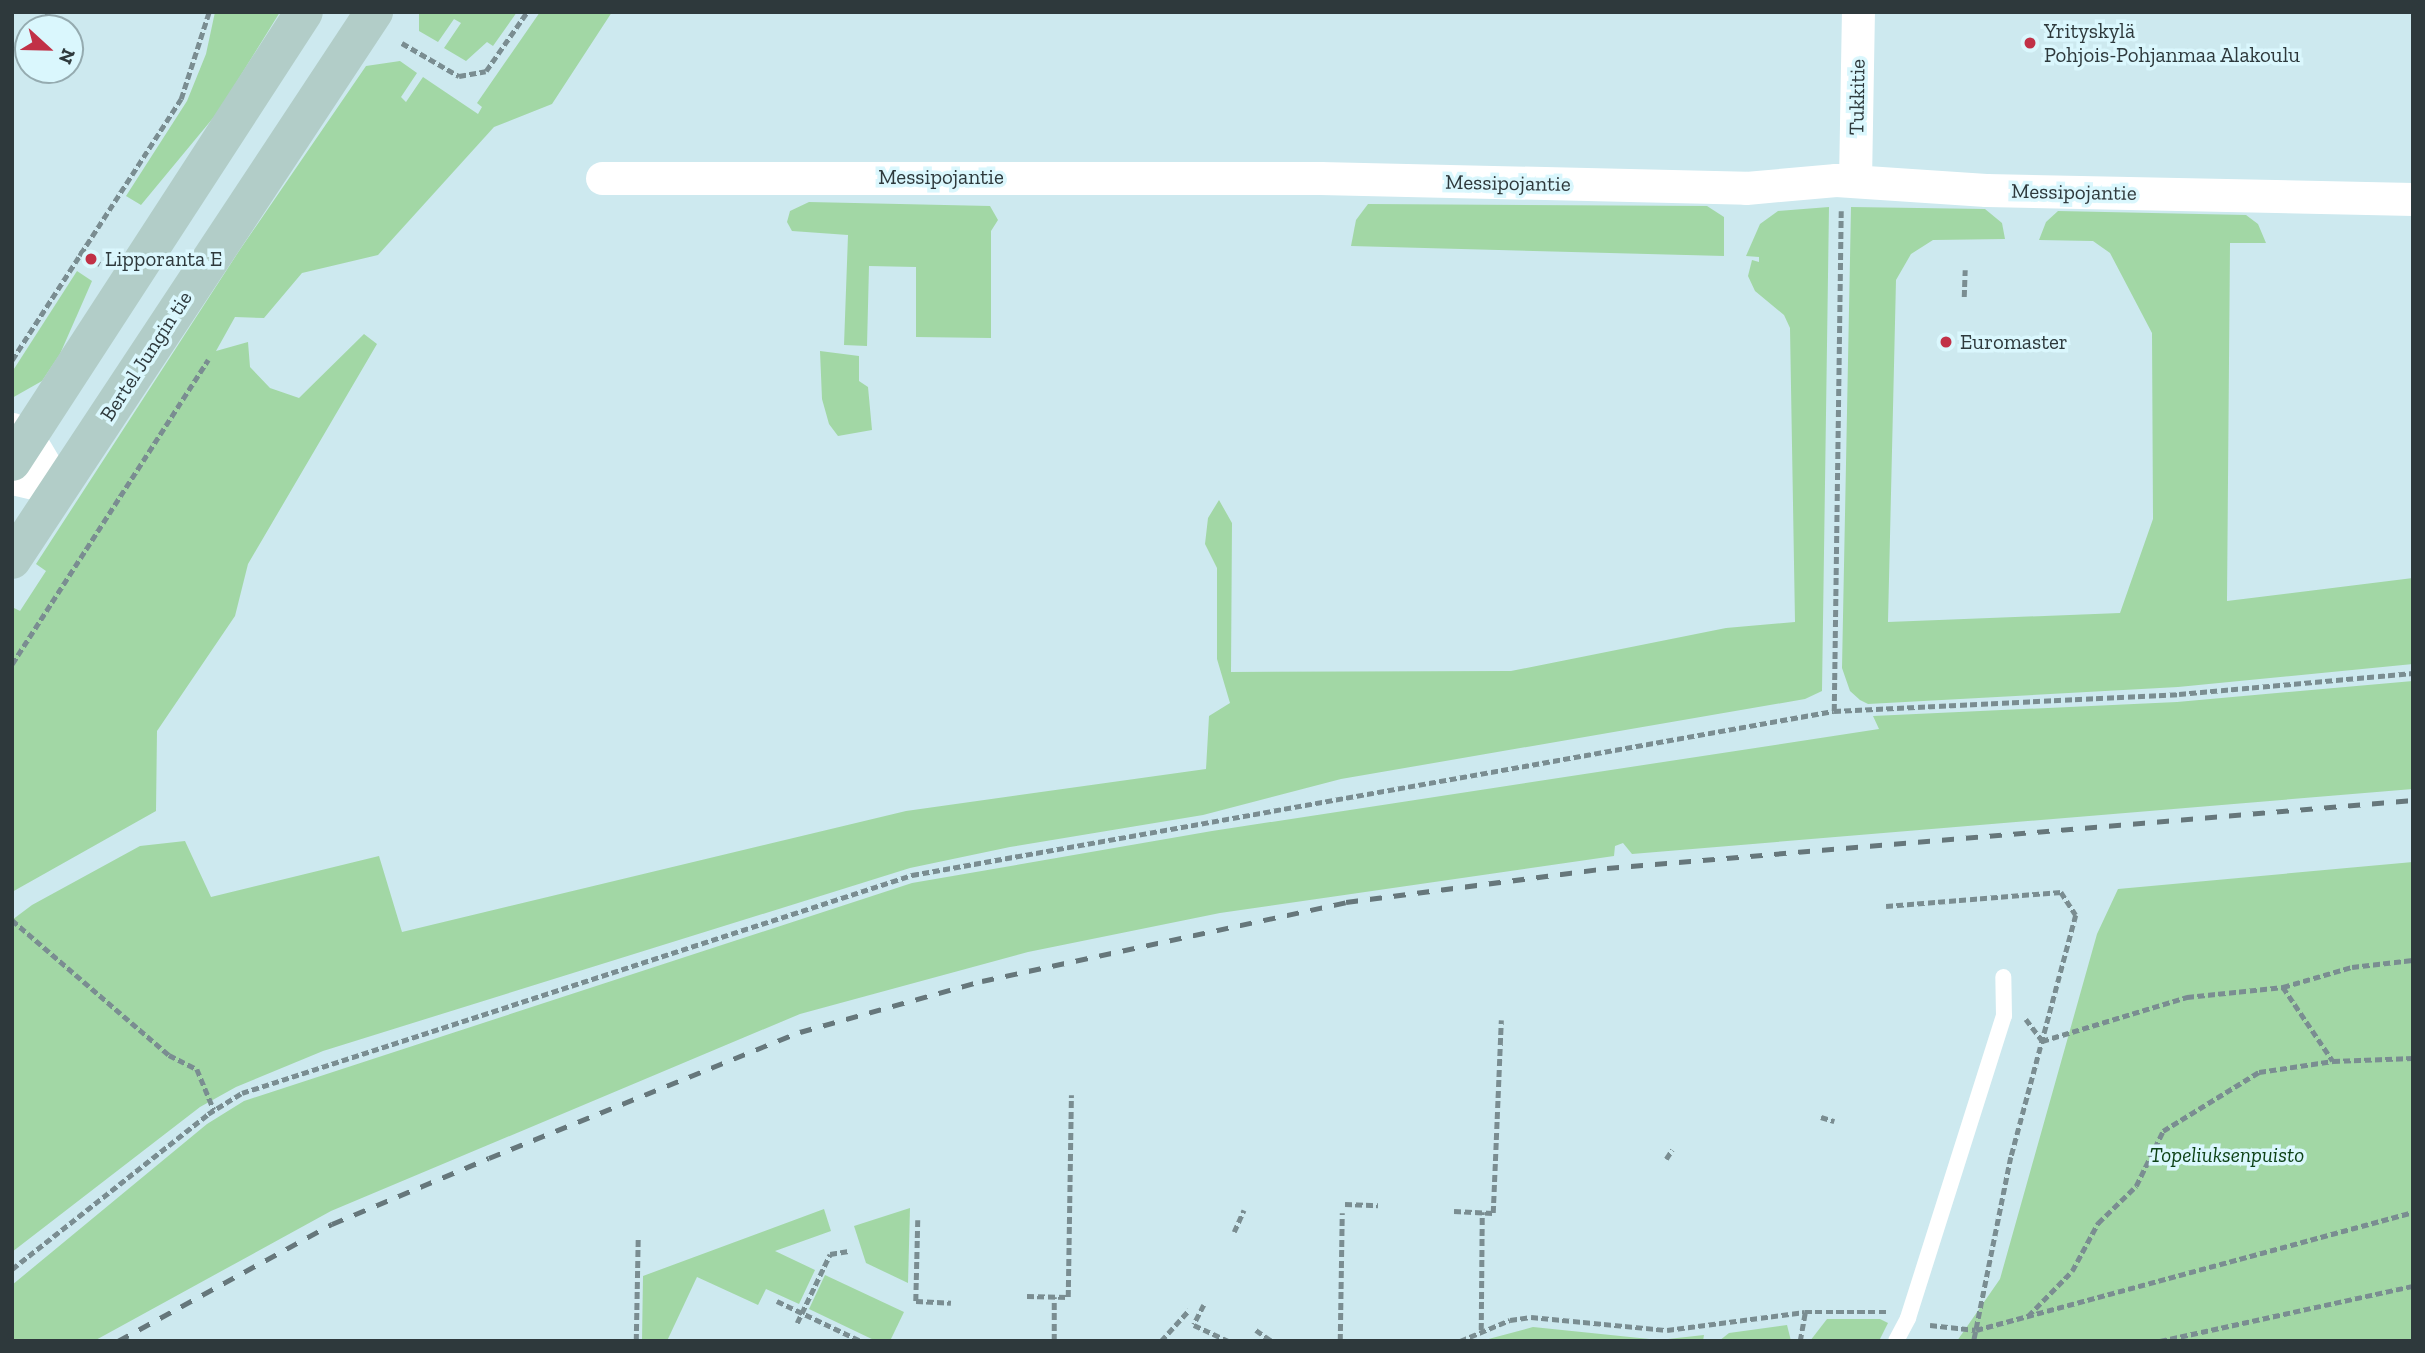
<!DOCTYPE html>
<meta charset="utf-8">
<style>
body{margin:0}
#map{position:relative;width:2425px;height:1353px;overflow:hidden;background:#cde9ef;font-family:"Zilla Slab",serif}
div>[style]{position:absolute}
.green>*{inset:0;background:#a2d7a5}
.path>*{height:4.5px;margin-top:-2.25px;transform-origin:0;background:repeating-linear-gradient(90deg,#7a8d91 0 7px,transparent 0 10.5px)}
.lane>*{height:16px;margin:-8px;padding:0 8px;transform-origin:8px;border-radius:8px;background:#fff}
.street>*{height:33px;margin:-16.5px;padding:0 16.5px;transform-origin:16.5px;border-radius:16.5px;background:#fff}
.secondary>*{height:38px;margin:-19px;padding:0 19px;transform-origin:19px;border-radius:19px;background:#b2cdc8}
.rail>*{height:5px;margin-top:-2.5px;transform-origin:0;background:repeating-linear-gradient(90deg,#66777b 0 12px,transparent 0 24px)}
.dots>*{width:19px;height:19px;translate:-50% -50%;box-sizing:border-box;border:4px solid #daf7fd;border-radius:50%}
span{translate:-50% -50%;white-space:nowrap;text-align:center;line-height:1.15;-webkit-text-stroke:7px #daf7fd;paint-order:stroke}
.poi-label{font-size:21px;color:#2e393c}
.left{translate:0 -50%;text-align:left}
.street-label{font-size:21px;color:#2e393c}
.park-label{font-size:21px;color:#0d4216;font-style:italic}
.frame{position:absolute;inset:0;border:14px solid #2e393c;pointer-events:none}
.north{position:absolute;left:14px;top:14px;width:70px;height:70px;box-sizing:border-box;background:#daf7fd;border:2px solid #95abb0;border-radius:50%;rotate:112deg;font-size:19px;font-weight:700;line-height:28px;text-align:center;color:#2e393c}
.north::after{content:'';display:block;margin:auto;width:24px;height:32px;background:#c13147;clip-path:polygon(50% 0,100% 100%,50% 72%,0 100%)}
</style>
<div id="map">
<div class="green">
<div style="clip-path:polygon(215px 12px,280px 12px,218px 112px,141px 205px,126px 196px,187px 101px,206px 54px)"></div>
<div style="clip-path:polygon(419px 12px,517px 12px,493px 46px,487px 42px,466px 61px,444px 48px,461px 23px,454px 19px,438px 42px,419px 31px)"></div>
<div style="clip-path:polygon(540px 12px,612px 12px,552px 104px,494px 127px,378px 255px,302px 273px,264px 318px,235px 317px,216px 351px,248px 342px,250px 367px,270px 388px,299px 398px,364px 334px,377px 344px,248px 564px,235px 616px,157px 731px,156px 811px,12px 892px,12px 607px,20px 611px,46px 571px,36px 564px,239px 251px,366px 66px,400px 61px,417px 73px,401px 97px,406px 102px,423px 77px,478px 114px,482px 107px,477px 103px)"></div>
<div style="clip-path:polygon(809px 202px,990px 206px,998px 220px,991px 231px,991px 338px,916px 337px,916px 267px,869px 266px,867px 346px,844px 345px,848px 235px,792px 231px,787px 222px,790px 211px)"></div>
<div style="clip-path:polygon(1368px 204px,1707px 206px,1724px 217px,1724px 256px,1351px 246px,1356px 220px)"></div>
<div style="clip-path:polygon(1829px 207px,1822px 691px,1805px 699px,1341px 779px,1203px 815px,1010px 847px,910px 868px,323px 1051px,236px 1087px,200px 1107px,12px 1252px,12px 920px,32px 905px,140px 846px,185px 841px,211px 897px,379px 856px,402px 932px,906px 811px,1206px 769px,1209px 716px,1230px 703px,1217px 659px,1217px 568px,1205px 544px,1208px 518px,1219px 500px,1232px 523px,1231px 672px,1511px 671px,1726px 628px,1795px 622px,1790px 328px,1784px 315px,1755px 291px,1748px 276px,1752px 260px,1759px 262px,1759px 257px,1746px 256px,1760px 224px,1778px 211px)"></div>
<div style="clip-path:polygon(1851px 207px,1985px 209px,2002px 223px,2005px 239px,1933px 240px,1911px 254px,1896px 280px,1888px 622px,2120px 613px,2153px 519px,2152px 333px,2110px 253px,2093px 241px,2039px 240px,2046px 222px,2058px 211px,2246px 215px,2258px 224px,2266px 243px,2230px 243px,2227px 601px,2413px 578px,2413px 664px,2178px 687px,1868px 704px,1860px 700px,1850px 691px,1842px 668px)"></div>
<div style="clip-path:polygon(77px 271px,92px 281px,60px 354px,42px 381px,12px 398px,12px 372px)"></div>
<div style="clip-path:polygon(820px 351px,859px 356px,859px 381px,868px 387px,872px 430px,838px 436px,829px 424px,822px 399px)"></div>
<div style="clip-path:polygon(2413px 681px,2413px 789px,1632px 854px,1623px 843px,1615px 846px,1614px 856px,1220px 913px,1028px 952px,800px 1014px,331px 1211px,94px 1341px,12px 1341px,12px 1285px,207px 1124px,244px 1101px,912px 883px,1212px 831px,1879px 729px,1873px 716px,2177px 702px)"></div>
<div style="clip-path:polygon(2413px 862px,2413px 1341px,1957px 1341px,2000px 1279px,2097px 934px,2118px 889px)"></div>
<div style="clip-path:polygon(910px 1208px,908px 1283px,866px 1263px,854px 1226px)"></div>
<div style="clip-path:polygon(824px 1209px,831px 1231px,775px 1251px,815px 1270px,799px 1304px,766px 1289px,758px 1305px,697px 1277px,667px 1341px,642px 1341px,643px 1276px)"></div>
<div style="clip-path:polygon(825px 1275px,904px 1312px,890px 1341px,876px 1341px,809px 1309px)"></div>
<div style="clip-path:polygon(1827px 1319px,1880px 1319px,1888px 1323px,1879px 1341px,1810px 1341px)"></div>
<div style="clip-path:polygon(1787px 1325px,1791px 1341px,1719px 1341px,1729px 1333px)"></div>
<div style="clip-path:polygon(1533px 1327px,1659px 1340px,1704px 1335px,1703px 1341px,1481px 1341px)"></div>
</div>
<div class="path">
<div style="left:47px;top:12px;width:17px;rotate:69deg"></div>
<div style="left:402px;top:43px;width:66px;rotate:30.1deg"></div>
<div style="left:459px;top:76px;width:27px;rotate:-10deg"></div>
<div style="left:486px;top:71px;width:72px;rotate:-55.2deg"></div>
<div style="left:79px;top:252px;width:24px;rotate:30deg"></div>
<div style="left:1964px;top:297px;width:27px;rotate:-88deg"></div>
<div style="left:12px;top:360px;width:311px;rotate:-57.1deg"></div>
<div style="left:181px;top:99px;width:91px;rotate:-72.2deg"></div>
<div style="left:12px;top:664px;width:362px;rotate:-57.2deg"></div>
<div style="left:1834px;top:711px;width:500px;rotate:-89.2deg"></div>
<div style="left:1886px;top:906px;width:176px;rotate:-4.6deg"></div>
<div style="left:2061px;top:892px;width:27px;rotate:57deg"></div>
<div style="left:2076px;top:915px;width:251px;rotate:105deg"></div>
<div style="left:2011px;top:1157px;width:188px;rotate:101.4deg"></div>
<div style="left:12px;top:920px;width:207px;rotate:40.7deg"></div>
<div style="left:169px;top:1055px;width:31px;rotate:27deg"></div>
<div style="left:197px;top:1069px;width:44px;rotate:67.5deg"></div>
<div style="left:2283px;top:987px;width:72px;rotate:-16.2deg"></div>
<div style="left:2352px;top:967px;width:61px;rotate:-6.5deg"></div>
<div style="left:2026px;top:1019px;width:26px;rotate:53deg"></div>
<div style="left:2042px;top:1041px;width:152px;rotate:-16.9deg"></div>
<div style="left:2187px;top:997px;width:97px;rotate:-5.9deg"></div>
<div style="left:2283px;top:987px;width:89px;rotate:56deg"></div>
<div style="left:2333px;top:1061px;width:80px;rotate:-2.1deg"></div>
<div style="left:1821px;top:1117px;width:14px;rotate:17deg"></div>
<div style="left:1666px;top:1159px;width:11px;rotate:-56deg"></div>
<div style="left:1345px;top:1204px;width:33px;rotate:2deg"></div>
<div style="left:1454px;top:1211px;width:39px;rotate:3deg"></div>
<div style="left:1493px;top:1213px;width:193px;rotate:-87.6deg"></div>
<div style="left:918px;top:1220px;width:81px;rotate:91.4deg"></div>
<div style="left:916px;top:1301px;width:35px;rotate:3deg"></div>
<div style="left:1234px;top:1232px;width:24px;rotate:-66deg"></div>
<div style="left:12px;top:1269px;width:250px;rotate:-38.3deg"></div>
<div style="left:208px;top:1114px;width:40px;rotate:-32deg"></div>
<div style="left:242px;top:1093px;width:705px;rotate:-18.02deg"></div>
<div style="left:912px;top:875px;width:936px;rotate:-10.09deg"></div>
<div style="left:1834px;top:711px;width:345px;rotate:-2.8deg"></div>
<div style="left:2179px;top:694px;width:235px;rotate:-5.1deg"></div>
<div style="left:1027px;top:1296px;width:41px;rotate:1.4deg"></div>
<div style="left:1068px;top:1297px;width:202px;rotate:-89.1deg"></div>
<div style="left:777px;top:1301px;width:93px;rotate:25.5deg"></div>
<div style="left:1204px;top:1305px;width:22px;rotate:117deg"></div>
<div style="left:1194px;top:1325px;width:38px;rotate:25deg"></div>
<div style="left:2028px;top:1316px;width:63px;rotate:-45.6deg"></div>
<div style="left:2072px;top:1271px;width:55px;rotate:-61.6deg"></div>
<div style="left:2098px;top:1223px;width:53px;rotate:-44.2deg"></div>
<div style="left:2136px;top:1186px;width:61px;rotate:-63.9deg"></div>
<div style="left:2163px;top:1131px;width:113px;rotate:-31.6deg"></div>
<div style="left:2259px;top:1072px;width:75px;rotate:-8.5deg"></div>
<div style="left:797px;top:1323px;width:76px;rotate:-64.4deg"></div>
<div style="left:830px;top:1254px;width:19px;rotate:-9deg"></div>
<div style="left:1930px;top:1325px;width:46px;rotate:6.2deg"></div>
<div style="left:1976px;top:1330px;width:453px;rotate:-15.1deg"></div>
<div style="left:1256px;top:1330px;width:19px;rotate:35deg"></div>
<div style="left:1481px;top:1330px;width:118px;rotate:-89.5deg"></div>
<div style="left:636px;top:1341px;width:103px;rotate:-88.9deg"></div>
<div style="left:1054px;top:1341px;width:44px;rotate:-90deg"></div>
<div style="left:1161px;top:1341px;width:42px;rotate:-47.9deg"></div>
<div style="left:1340px;top:1341px;width:128px;rotate:-89.1deg"></div>
<div style="left:1460px;top:1341px;width:54px;rotate:-22.8deg"></div>
<div style="left:1510px;top:1320px;width:21px;rotate:-8deg"></div>
<div style="left:1531px;top:1317px;width:137px;rotate:5.5deg"></div>
<div style="left:1667px;top:1330px;width:139px;rotate:-7.4deg"></div>
<div style="left:1805px;top:1312px;width:83px"></div>
<div style="left:1800px;top:1341px;width:29px;rotate:-80deg"></div>
<div style="left:2160px;top:1341px;width:259px;rotate:-12.3deg"></div>
</div>
<div class="lane">
<div style="left:1896px;top:1341px;width:26px;rotate:-62deg"></div>
<div style="left:1908px;top:1318px;width:317px;rotate:-72.4deg"></div>
<div style="left:2004px;top:1016px;width:39px;rotate:-91deg"></div>
</div>
<div class="street">
<div style="left:602px;top:178px;width:718px"></div>
<div style="left:1320px;top:178px;width:426px;rotate:1.3deg"></div>
<div style="left:1746px;top:188px;width:90px;rotate:-5.1deg"></div>
<div style="left:1836px;top:180px;width:150px;rotate:3.8deg"></div>
<div style="left:1986px;top:190px;width:427px;rotate:1.2deg"></div>
<div style="left:1855px;top:181px;width:169px;rotate:-89deg"></div>
<div style="left:12px;top:429px;width:18px;rotate:27deg"></div>
<div style="left:28px;top:437px;width:61px;rotate:59.2deg"></div>
<div style="left:12px;top:478px;width:48px;rotate:13.2deg"></div>
</div>
<div class="secondary">
<div style="left:12px;top:462px;width:536px;rotate:-57.02deg"></div>
<div style="left:12px;top:560px;width:657px;rotate:-56.55deg"></div>
</div>
<div class="rail">
<div style="left:118px;top:1341px;width:244px;rotate:-28.7deg"></div>
<div style="left:332px;top:1224px;width:170px;rotate:-22.8deg"></div>
<div style="left:489px;top:1158px;width:336px;rotate:-22.1deg"></div>
<div style="left:800px;top:1032px;width:189px;rotate:-15.7deg"></div>
<div style="left:982px;top:981px;width:372px;rotate:-12.2deg"></div>
<div style="left:1346px;top:902px;width:263px;rotate:-7.4deg"></div>
<div style="left:1607px;top:868px;width:809px;rotate:-4.82deg"></div>
</div>
<div class="dots">
<div style="left:2030px;top:43px;background:#c13147"></div>
<div style="left:91px;top:259px;background:#c13147"></div>
<div style="left:1946px;top:342px;background:#c13147"></div>
</div>
<div class="poi-label">
<span class="left" style="left:2044px;top:43px">Yrityskylä<br>Pohjois-Pohjanmaa Alakoulu</span>
<span class="left" style="left:105px;top:259px">Lipporanta E</span>
<span class="left" style="left:1960px;top:342px">Euromaster</span>
</div>
<div class="street-label">
<span style="left:1857px;top:97px;rotate:-89deg">Tukkitie</span>
<span style="left:941px;top:177px">Messipojantie</span>
<span style="left:1508px;top:183px;rotate:1deg">Messipojantie</span>
<span style="left:2074px;top:192px;rotate:1deg">Messipojantie</span>
<span style="left:146px;top:356px;rotate:-57deg">Bertel Jungin tie</span>
</div>
<div class="park-label">
<span style="left:2227px;top:1155px">Topeliuksenpuisto</span>
</div>
<div class="frame"></div>
<div class="north">N</div>
</div>
